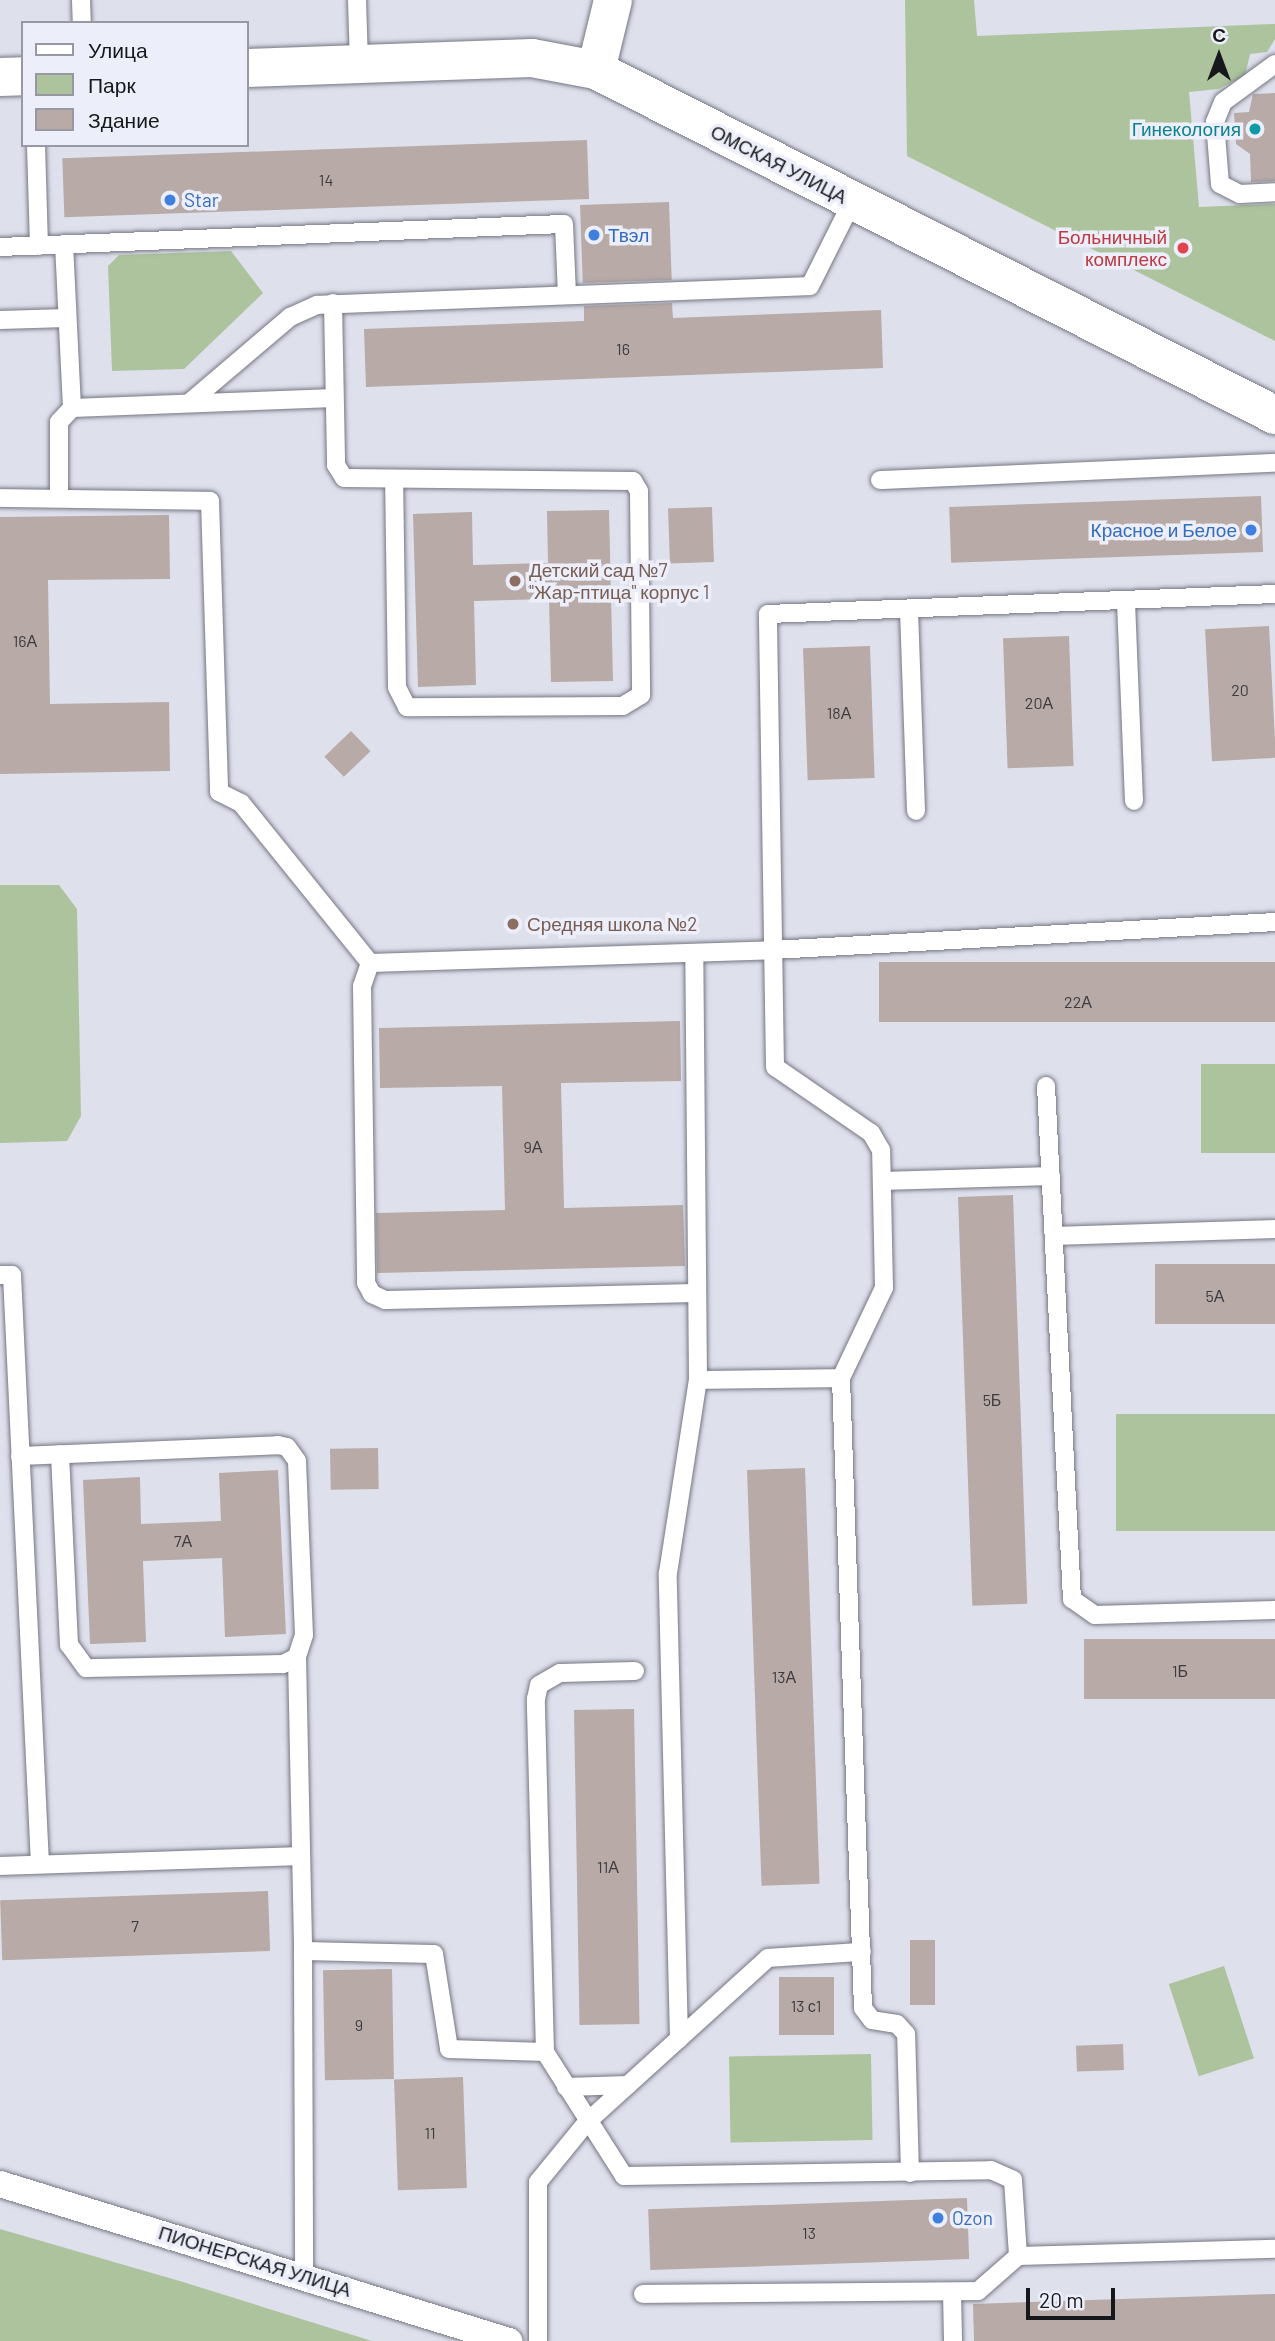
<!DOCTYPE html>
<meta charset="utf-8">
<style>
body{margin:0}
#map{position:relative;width:1275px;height:2341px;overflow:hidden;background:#dee0ec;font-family:Barlow,sans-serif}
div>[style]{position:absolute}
.green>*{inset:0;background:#acc39d;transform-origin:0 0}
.building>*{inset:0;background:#b7aaa7;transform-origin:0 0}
.roads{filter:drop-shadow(0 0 2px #757781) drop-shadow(0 0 2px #757781)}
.service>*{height:18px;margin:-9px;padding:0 9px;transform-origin:9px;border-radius:9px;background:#fff}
.pedestrian>*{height:26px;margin:-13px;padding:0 13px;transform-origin:13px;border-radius:13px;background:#fff}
.secondary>*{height:38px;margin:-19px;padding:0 19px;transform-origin:19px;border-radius:19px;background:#fff}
.dots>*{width:19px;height:19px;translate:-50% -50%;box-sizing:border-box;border:4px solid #eceef9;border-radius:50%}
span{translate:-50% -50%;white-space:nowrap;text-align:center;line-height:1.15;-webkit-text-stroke:7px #eceef9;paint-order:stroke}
.number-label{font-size:16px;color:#3f3c3f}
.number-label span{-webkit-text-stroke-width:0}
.culture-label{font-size:19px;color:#0d838f}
.right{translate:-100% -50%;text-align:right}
.street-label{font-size:19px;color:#17181c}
.shop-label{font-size:19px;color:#366cbe}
.left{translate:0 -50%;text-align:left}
.health-label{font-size:19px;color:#be3a42}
.education-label{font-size:19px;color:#785e54}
.legend{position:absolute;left:21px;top:21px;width:228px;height:126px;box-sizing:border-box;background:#eceef9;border:2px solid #9798a1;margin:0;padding:9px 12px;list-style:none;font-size:21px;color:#17181c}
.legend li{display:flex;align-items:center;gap:14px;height:35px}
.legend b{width:35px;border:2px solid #9798a1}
.north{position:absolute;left:1184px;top:21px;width:70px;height:70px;-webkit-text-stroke:5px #eceef9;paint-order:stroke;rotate:0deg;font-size:19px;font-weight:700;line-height:28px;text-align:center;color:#17181c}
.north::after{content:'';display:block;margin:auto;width:24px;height:32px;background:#17181c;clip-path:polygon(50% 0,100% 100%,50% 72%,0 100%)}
.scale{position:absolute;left:1026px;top:2288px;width:89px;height:32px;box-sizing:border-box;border:4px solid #17181c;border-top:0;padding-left:9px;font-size:21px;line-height:24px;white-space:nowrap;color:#17181c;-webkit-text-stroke:5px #eceef9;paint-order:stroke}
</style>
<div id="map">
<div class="green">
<div style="clip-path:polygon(905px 0,974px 0,977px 36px,1275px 24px,1275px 39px,1267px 52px,1250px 54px,1245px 76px,1218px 89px,1189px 92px,1199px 207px,1275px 204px,1275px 341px,907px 156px)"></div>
<div style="clip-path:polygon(231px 251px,263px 293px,184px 369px,112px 371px,108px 266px,119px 255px)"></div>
<div style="clip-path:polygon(0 885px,59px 885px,77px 909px,81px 1116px,67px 1141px,0 1143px)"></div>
<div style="left:1275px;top:1064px;width:89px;height:74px;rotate:90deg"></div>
<div style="left:1275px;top:1414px;width:117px;height:159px;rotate:90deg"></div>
<div style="left:1224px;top:1966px;width:97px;height:58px;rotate:72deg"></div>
<div style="left:871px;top:2054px;width:86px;height:142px;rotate:89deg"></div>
<div style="clip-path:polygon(0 2229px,183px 2282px,372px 2341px,0 2341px)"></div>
</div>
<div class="building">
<div style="clip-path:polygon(1275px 93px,1275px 181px,1251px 182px,1250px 154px,1236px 144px,1234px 113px,1249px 112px,1253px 94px)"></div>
<div style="left:587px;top:140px;width:59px;height:525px;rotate:88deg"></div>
<div style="left:669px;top:202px;width:78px;height:89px;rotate:88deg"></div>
<div style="clip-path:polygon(672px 303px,673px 318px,881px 310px,883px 368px,366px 387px,364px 329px,584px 321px,584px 306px)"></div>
<div style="left:1261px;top:496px;width:56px;height:312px;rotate:88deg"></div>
<div style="left:712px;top:507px;width:55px;height:44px;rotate:88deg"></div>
<div style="clip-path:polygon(609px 510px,613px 681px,551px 682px,549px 599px,474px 601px,476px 685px,418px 687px,413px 514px,472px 512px,473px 565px,548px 563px,547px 511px)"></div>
<div style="clip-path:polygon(169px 515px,170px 579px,48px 580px,50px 704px,169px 702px,170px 771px,0 774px,0 517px)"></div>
<div style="left:1269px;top:626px;width:132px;height:64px;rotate:87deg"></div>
<div style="left:1069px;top:636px;width:130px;height:66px;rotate:88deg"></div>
<div style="left:870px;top:646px;width:132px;height:67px;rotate:88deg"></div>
<div style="left:351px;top:731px;width:28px;height:37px;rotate:46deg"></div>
<div style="left:1275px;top:962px;width:60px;height:396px;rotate:90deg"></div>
<div style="clip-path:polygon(680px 1021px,681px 1081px,561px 1083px,564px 1208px,683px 1205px,685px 1266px,377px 1273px,376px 1213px,505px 1210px,502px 1086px,380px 1088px,379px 1028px)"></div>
<div style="left:1013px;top:1195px;width:409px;height:55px;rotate:88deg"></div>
<div style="left:1275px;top:1264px;width:60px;height:120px;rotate:90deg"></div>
<div style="left:378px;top:1448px;width:41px;height:48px;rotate:89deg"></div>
<div style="left:805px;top:1468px;width:416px;height:58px;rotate:88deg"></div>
<div style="clip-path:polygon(278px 1470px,286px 1634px,225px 1637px,222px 1558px,143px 1561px,146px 1642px,90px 1644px,83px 1480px,140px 1477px,141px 1524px,221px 1521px,219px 1473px)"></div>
<div style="left:1275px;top:1639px;width:60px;height:191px;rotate:90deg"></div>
<div style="left:634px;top:1709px;width:315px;height:60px;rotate:89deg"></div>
<div style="left:268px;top:1891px;width:60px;height:268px;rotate:88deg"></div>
<div style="left:910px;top:1940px;width:25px;height:65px"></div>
<div style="left:392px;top:1969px;width:110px;height:69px;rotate:89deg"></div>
<div style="left:779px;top:1977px;width:55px;height:58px"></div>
<div style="left:1123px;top:2044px;width:26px;height:47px;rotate:88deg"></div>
<div style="left:463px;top:2077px;width:111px;height:69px;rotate:88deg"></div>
<div style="left:967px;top:2198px;width:61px;height:319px;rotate:88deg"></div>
<div style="clip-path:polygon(1275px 2294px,1275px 2341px,974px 2341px,973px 2304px)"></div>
</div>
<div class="roads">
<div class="service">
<div style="left:81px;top:0;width:23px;rotate:88deg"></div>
<div style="left:357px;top:0;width:64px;rotate:88.2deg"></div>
<div style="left:1275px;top:64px;width:64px;rotate:143.8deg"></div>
<div style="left:1223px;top:102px;width:22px;rotate:112deg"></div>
<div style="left:1215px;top:122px;width:62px;rotate:85.4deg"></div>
<div style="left:1220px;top:184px;width:22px;rotate:27deg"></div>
<div style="left:1240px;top:194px;width:35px;rotate:-3deg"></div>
<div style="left:36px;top:145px;width:101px;rotate:88.3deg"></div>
<div style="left:64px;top:244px;width:164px;rotate:87.2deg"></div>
<div style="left:72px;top:408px;width:262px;rotate:-2.2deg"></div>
<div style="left:0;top:247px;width:564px;rotate:-2.34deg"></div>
<div style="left:564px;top:224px;width:71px;rotate:87.6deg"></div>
<div style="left:333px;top:303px;width:162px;rotate:88.9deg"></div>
<div style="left:336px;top:465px;width:15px;rotate:58deg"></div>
<div style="left:344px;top:478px;width:289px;rotate:0.6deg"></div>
<div style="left:633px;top:481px;width:12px;rotate:59deg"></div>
<div style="left:639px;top:491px;width:204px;rotate:89.4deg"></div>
<div style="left:641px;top:695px;width:21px;rotate:149deg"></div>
<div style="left:623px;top:706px;width:216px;rotate:179.7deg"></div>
<div style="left:407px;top:707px;width:22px;rotate:-117deg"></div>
<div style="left:397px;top:687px;width:205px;rotate:-90.8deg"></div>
<div style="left:0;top:320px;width:67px;rotate:-1.7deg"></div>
<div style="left:189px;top:403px;width:133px;rotate:-40.4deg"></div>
<div style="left:290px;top:317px;width:30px;rotate:-24deg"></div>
<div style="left:317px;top:305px;width:493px;rotate:-2.2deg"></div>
<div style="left:810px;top:286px;width:94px;rotate:-63.4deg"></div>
<div style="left:880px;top:480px;width:395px;rotate:-2.5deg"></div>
<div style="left:0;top:498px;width:210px;rotate:0.8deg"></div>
<div style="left:210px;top:501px;width:291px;rotate:88.2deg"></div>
<div style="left:219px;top:792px;width:25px;rotate:27deg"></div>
<div style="left:241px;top:803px;width:206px;rotate:51.1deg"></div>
<div style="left:59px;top:498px;width:76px;rotate:-90deg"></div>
<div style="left:59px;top:422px;width:19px;rotate:-47deg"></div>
<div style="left:1126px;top:602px;width:199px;rotate:87.7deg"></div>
<div style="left:909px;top:610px;width:201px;rotate:88deg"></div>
<div style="left:370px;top:963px;width:403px;rotate:-1.8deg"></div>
<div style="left:773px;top:950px;width:503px;rotate:-3.19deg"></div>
<div style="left:370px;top:963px;width:24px;rotate:109deg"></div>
<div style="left:362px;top:986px;width:297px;rotate:89.2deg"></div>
<div style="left:366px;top:1283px;width:13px;rotate:61deg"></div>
<div style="left:372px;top:1294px;width:14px;rotate:25deg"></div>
<div style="left:385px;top:1300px;width:312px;rotate:-1.3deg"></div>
<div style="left:1046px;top:1086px;width:514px;rotate:87.1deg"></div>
<div style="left:1072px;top:1599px;width:28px;rotate:35deg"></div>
<div style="left:1095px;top:1615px;width:180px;rotate:-1.6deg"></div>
<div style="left:882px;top:1181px;width:169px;rotate:-1.7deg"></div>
<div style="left:1054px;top:1236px;width:221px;rotate:-1.8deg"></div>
<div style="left:0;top:1275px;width:12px"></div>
<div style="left:12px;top:1275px;width:590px;rotate:87.28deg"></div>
<div style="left:698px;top:1380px;width:143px;rotate:-0.8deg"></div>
<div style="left:20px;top:1456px;width:258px;rotate:-2.4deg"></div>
<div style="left:278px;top:1445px;width:9px;rotate:13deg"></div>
<div style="left:287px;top:1447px;width:17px;rotate:54deg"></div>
<div style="left:297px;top:1461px;width:174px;rotate:87.7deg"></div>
<div style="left:304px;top:1635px;width:23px;rotate:108deg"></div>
<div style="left:297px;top:1657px;width:16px;rotate:153deg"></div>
<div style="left:283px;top:1664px;width:197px;rotate:178.8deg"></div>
<div style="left:86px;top:1668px;width:29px;rotate:-126deg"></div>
<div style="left:69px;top:1645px;width:191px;rotate:-92.7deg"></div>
<div style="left:297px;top:1657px;width:294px;rotate:88.8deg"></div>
<div style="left:303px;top:1951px;width:131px;rotate:1.3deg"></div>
<div style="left:434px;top:1954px;width:96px;rotate:81deg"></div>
<div style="left:449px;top:2049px;width:96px;rotate:1.8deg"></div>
<div style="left:545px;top:2052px;width:147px;rotate:57.5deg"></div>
<div style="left:624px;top:2176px;width:367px;rotate:-0.9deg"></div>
<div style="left:991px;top:2170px;width:24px;rotate:24deg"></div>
<div style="left:1013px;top:2180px;width:76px;rotate:86.2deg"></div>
<div style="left:1018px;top:2256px;width:257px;rotate:-1.6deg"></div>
<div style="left:0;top:1866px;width:301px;rotate:-1.9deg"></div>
<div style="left:303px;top:1951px;width:325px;rotate:89.8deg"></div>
<div style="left:679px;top:2039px;width:466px;rotate:-91.4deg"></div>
<div style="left:668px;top:1573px;width:195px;rotate:-81.2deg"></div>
<div style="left:698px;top:1380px;width:427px;rotate:-90.5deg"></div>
<div style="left:545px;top:2052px;width:353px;rotate:-91.5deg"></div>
<div style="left:536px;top:1699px;width:14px;rotate:-78deg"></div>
<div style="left:539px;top:1685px;width:24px;rotate:-30deg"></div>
<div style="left:560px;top:1673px;width:75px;rotate:-1.5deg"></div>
<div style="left:566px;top:2087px;width:62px;rotate:-1.8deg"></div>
<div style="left:910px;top:2173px;width:139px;rotate:-91.6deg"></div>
<div style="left:906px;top:2034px;width:13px;rotate:-132deg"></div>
<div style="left:897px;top:2024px;width:25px;rotate:-171deg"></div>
<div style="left:872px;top:2020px;width:15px;rotate:-127deg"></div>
<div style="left:863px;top:2008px;width:630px;rotate:-92deg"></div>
<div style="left:841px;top:1378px;width:100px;rotate:-64.5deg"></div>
<div style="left:884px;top:1288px;width:138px;rotate:-91.2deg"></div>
<div style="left:881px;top:1150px;width:20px;rotate:-120deg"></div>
<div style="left:871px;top:1133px;width:116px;rotate:-145.5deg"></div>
<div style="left:775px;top:1067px;width:453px;rotate:-90.9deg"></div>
<div style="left:768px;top:614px;width:507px;rotate:-2.26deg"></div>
<div style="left:952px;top:2292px;width:49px;rotate:88.8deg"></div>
<div style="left:643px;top:2294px;width:335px;rotate:-0.5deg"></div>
<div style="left:978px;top:2291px;width:53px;rotate:-41.2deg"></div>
<div style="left:538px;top:2341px;width:159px;rotate:-90deg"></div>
<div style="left:538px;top:2182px;width:77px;rotate:-50.8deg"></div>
<div style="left:587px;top:2122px;width:244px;rotate:-42.2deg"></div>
<div style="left:768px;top:1958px;width:94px;rotate:-3.7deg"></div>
</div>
<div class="pedestrian">
<div style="left:0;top:2184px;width:533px;rotate:17.14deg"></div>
</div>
<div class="secondary">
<div style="left:247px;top:68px;width:285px;rotate:-2deg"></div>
<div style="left:532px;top:58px;width:65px;rotate:10.6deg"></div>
<div style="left:596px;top:70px;width:762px;rotate:26.94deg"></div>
<div style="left:596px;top:70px;width:72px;rotate:-76.3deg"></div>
<div style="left:0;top:77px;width:23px;rotate:-2deg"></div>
</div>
</div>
<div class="dots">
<div style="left:1255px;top:129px;background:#0f9aa8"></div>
<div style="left:170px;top:200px;background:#3f7fe0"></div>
<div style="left:594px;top:235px;background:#3f7fe0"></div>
<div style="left:1183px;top:248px;background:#e0444e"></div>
<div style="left:1251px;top:530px;background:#3f7fe0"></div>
<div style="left:515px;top:581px;background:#8d6e63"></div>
<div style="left:513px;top:924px;background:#8d6e63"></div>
<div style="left:938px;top:2218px;background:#3f7fe0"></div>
</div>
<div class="number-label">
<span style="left:326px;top:180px">14</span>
<span style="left:623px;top:349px">16</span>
<span style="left:25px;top:641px">16А</span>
<span style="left:1240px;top:690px">20</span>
<span style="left:1039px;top:703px">20А</span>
<span style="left:839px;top:713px">18А</span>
<span style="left:1078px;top:1002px">22А</span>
<span style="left:533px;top:1147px">9А</span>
<span style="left:1215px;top:1296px">5А</span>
<span style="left:992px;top:1400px">5Б</span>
<span style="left:183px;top:1541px">7А</span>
<span style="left:1180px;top:1671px">1Б</span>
<span style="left:784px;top:1677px">13А</span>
<span style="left:608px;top:1867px">11А</span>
<span style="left:135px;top:1926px">7</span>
<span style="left:806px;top:2006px">13 с1</span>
<span style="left:359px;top:2025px">9</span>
<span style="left:430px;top:2133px">11</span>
<span style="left:809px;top:2233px">13</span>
</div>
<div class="culture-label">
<span class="right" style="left:1241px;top:129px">Гинекология</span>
</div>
<div class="street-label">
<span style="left:779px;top:164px;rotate:27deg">ОМСКАЯ УЛИЦА</span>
<span style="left:255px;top:2261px;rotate:17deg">ПИОНЕРСКАЯ УЛИЦА</span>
</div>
<div class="shop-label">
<span class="left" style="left:184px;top:200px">Star</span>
<span class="left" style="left:608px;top:235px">Твэл</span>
<span class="right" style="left:1237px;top:530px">Красное и Белое</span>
<span class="left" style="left:952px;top:2218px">Ozon</span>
</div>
<div class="health-label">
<span class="right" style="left:1167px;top:248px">Больничный<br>комплекс</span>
</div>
<div class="education-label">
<span class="left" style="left:529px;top:581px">Детский сад №7<br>"Жар-птица" корпус 1</span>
<span class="left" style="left:527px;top:924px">Средняя школа №2</span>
</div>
<ul class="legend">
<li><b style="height:9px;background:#fff"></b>Улица</li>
<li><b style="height:19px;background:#acc39d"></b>Парк</li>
<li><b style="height:19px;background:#b7aaa7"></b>Здание</li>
</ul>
<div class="north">С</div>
<div class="scale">20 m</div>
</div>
